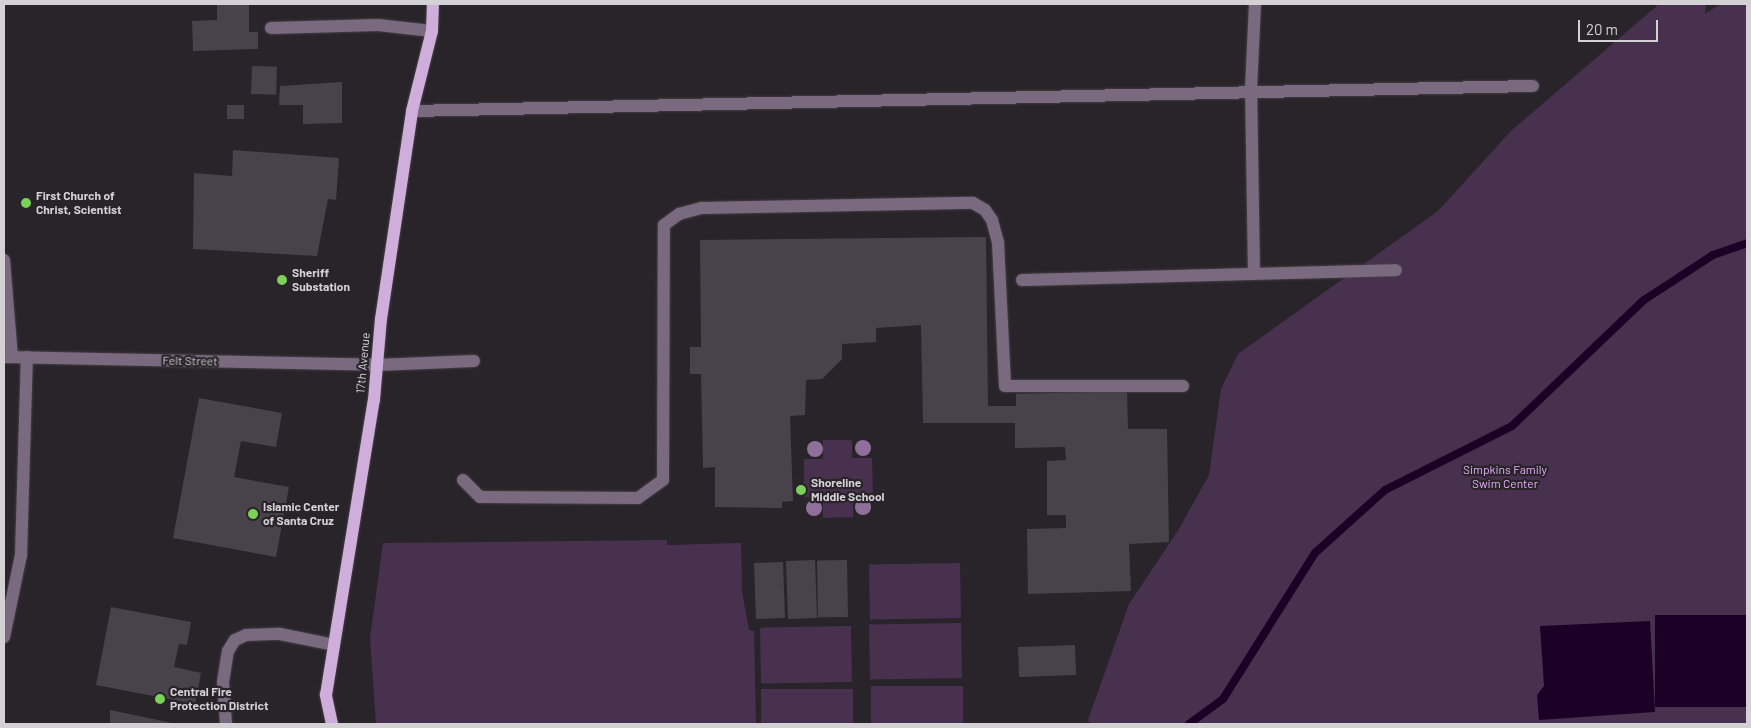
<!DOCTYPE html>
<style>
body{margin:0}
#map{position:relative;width:1751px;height:728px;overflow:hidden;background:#29242a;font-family:Barlow,sans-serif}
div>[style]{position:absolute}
.green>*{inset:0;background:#48314f;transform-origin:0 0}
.water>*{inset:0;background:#1d0026;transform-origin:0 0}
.stream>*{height:8px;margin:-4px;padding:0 4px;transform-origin:4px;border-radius:4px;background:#1d0026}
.building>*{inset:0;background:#48434a;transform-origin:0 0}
.roads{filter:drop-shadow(0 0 1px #444045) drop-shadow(0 0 1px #444045)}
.minor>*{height:12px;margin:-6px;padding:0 6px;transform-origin:6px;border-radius:6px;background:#7a6a80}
.major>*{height:12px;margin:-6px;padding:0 6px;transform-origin:6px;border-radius:6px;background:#d0aedc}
.trees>*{width:16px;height:16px;margin:-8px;border-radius:50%;background:#90709b}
.dots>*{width:14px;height:14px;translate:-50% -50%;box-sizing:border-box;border:2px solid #29242a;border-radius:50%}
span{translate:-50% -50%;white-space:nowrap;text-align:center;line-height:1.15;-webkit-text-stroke:4.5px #29242a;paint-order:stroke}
.poi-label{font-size:12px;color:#d4d1d5;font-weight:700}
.left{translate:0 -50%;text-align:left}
.street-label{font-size:12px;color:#d4d1d5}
.park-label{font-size:12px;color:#e5aef7}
.frame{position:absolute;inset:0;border:5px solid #d4d1d5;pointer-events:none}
.scale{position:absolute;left:1578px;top:20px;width:80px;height:22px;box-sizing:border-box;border:2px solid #d4d1d5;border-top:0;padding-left:6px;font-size:15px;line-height:18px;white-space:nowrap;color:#d4d1d5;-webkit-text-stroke:4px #29242a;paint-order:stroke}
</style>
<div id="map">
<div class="green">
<div style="clip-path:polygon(1659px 4px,1706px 4px,1705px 14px,1720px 4px,1747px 4px,1747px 724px,1091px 724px,1088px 720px,1129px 604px,1179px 529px,1209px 475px,1221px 389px,1238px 354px,1438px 211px,1511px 131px)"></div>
<div style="clip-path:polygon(823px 440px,852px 440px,852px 458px,872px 458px,873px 497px,853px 497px,853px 517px,823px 518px,823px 497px,804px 497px,804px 459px,823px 459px)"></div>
<div style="clip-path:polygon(667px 540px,667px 545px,741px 543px,742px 592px,749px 630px,754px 631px,756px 724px,376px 724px,370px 638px,383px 543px)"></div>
<div style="left:960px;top:563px;width:55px;height:91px;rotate:89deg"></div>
<div style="left:961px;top:623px;width:55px;height:92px;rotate:89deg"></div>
<div style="left:851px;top:626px;width:56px;height:91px;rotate:89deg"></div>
<div style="left:963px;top:686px;width:38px;height:92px;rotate:90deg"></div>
<div style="left:853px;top:689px;width:35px;height:92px;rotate:90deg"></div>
</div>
<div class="water">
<div style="left:1747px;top:615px;width:92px;height:92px;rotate:90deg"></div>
<div style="clip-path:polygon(1650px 621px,1655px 712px,1539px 720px,1537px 695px,1544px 686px,1540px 626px)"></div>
</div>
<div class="stream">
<div style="left:1189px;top:724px;width:42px;rotate:-36.3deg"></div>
<div style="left:1223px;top:699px;width:173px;rotate:-57.8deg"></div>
<div style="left:1315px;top:553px;width:94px;rotate:-42deg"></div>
<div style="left:1385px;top:490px;width:142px;rotate:-26.7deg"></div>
<div style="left:1512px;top:426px;width:182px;rotate:-43.7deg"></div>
<div style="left:1644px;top:300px;width:82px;rotate:-33.1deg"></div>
<div style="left:1713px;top:255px;width:36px;rotate:-19deg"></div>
</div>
<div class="building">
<div style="clip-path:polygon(217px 4px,249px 4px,249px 32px,258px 32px,258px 49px,193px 51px,192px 21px,217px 20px)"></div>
<div style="left:252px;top:66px;width:25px;height:28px;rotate:2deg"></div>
<div style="clip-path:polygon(342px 82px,342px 123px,303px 124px,303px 105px,279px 105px,280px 86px)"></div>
<div style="left:227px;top:105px;width:17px;height:14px"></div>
<div style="clip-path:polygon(233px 150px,339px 158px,336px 200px,328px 199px,317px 256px,193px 249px,194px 173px,232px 176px)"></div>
<div style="clip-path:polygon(986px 237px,988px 406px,1016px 406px,1016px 394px,1127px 391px,1128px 429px,1167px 429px,1169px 542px,1129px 544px,1131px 591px,1028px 594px,1027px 529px,1066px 528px,1066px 515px,1047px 515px,1047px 461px,1066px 460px,1065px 447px,1015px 448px,1015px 423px,923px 423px,921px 325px,876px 328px,876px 342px,842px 344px,842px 359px,822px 379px,806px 380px,805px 415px,790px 416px,793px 501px,782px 502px,782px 508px,715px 507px,715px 467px,703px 468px,701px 374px,690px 374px,690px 347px,701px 347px,700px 240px)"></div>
<div style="clip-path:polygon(199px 398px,282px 413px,276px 447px,241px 441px,234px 477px,289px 487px,276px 557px,173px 538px)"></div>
<div style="left:815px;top:560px;width:58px;height:29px;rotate:88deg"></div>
<div style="left:847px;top:560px;width:57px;height:30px;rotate:89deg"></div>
<div style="left:783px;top:562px;width:56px;height:29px;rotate:88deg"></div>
<div style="clip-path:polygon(111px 607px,191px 622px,187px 645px,179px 644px,174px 667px,201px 673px,195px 704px,96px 685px)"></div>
<div style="left:1075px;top:645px;width:30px;height:57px;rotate:88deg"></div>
<div style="clip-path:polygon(110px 710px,172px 723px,172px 724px,110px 724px)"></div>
</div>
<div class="roads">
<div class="minor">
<div style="left:271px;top:28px;width:107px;rotate:-1.6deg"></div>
<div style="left:378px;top:25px;width:54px;rotate:6.3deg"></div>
<div style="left:412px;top:111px;width:1121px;rotate:-1.28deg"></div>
<div style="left:4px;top:260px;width:97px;rotate:85.3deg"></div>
<div style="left:1254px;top:274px;width:185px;rotate:-90.9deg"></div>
<div style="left:1251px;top:89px;width:85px;rotate:-87.3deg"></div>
<div style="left:1022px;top:280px;width:374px;rotate:-1.5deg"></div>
<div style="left:4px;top:357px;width:373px;rotate:1.2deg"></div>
<div style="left:377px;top:365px;width:97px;rotate:-2.4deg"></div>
<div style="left:463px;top:480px;width:24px;rotate:45deg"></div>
<div style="left:480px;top:497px;width:158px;rotate:0.4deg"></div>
<div style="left:638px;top:498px;width:31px;rotate:-36deg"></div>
<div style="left:663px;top:480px;width:255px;rotate:-89.8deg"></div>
<div style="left:664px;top:225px;width:19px;rotate:-36deg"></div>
<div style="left:679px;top:214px;width:24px;rotate:-15deg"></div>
<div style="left:702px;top:208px;width:271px;rotate:-1.1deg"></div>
<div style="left:973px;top:203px;width:14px;rotate:30deg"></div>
<div style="left:985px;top:210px;width:12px;rotate:55deg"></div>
<div style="left:992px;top:220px;width:23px;rotate:75deg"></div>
<div style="left:998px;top:242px;width:144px;rotate:87.2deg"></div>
<div style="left:1005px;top:386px;width:178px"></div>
<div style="left:4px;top:637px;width:84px;rotate:-78.3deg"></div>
<div style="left:21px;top:555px;width:198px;rotate:-88.3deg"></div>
<div style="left:226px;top:724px;width:42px;rotate:-94.1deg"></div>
<div style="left:223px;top:682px;width:31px;rotate:-81deg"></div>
<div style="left:228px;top:651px;width:13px;rotate:-58deg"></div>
<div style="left:235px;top:640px;width:12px;rotate:-24deg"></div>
<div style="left:246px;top:635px;width:34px;rotate:-2deg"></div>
<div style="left:280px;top:634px;width:55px;rotate:11.5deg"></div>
</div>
<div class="major">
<div style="left:332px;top:724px;width:30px;rotate:-102deg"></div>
<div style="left:326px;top:695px;width:299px;rotate:-80.8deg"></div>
<div style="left:374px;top:400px;width:81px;rotate:-85.1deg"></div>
<div style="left:381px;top:319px;width:210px;rotate:-81.5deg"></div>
<div style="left:412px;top:111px;width:82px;rotate:-76deg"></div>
<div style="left:432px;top:31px;width:27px;rotate:-88deg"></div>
</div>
</div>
<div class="trees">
<div style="left:863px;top:448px"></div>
<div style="left:815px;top:449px"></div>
<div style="left:863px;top:507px"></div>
<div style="left:814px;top:508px"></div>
</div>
<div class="dots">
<div style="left:26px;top:203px;background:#7ad156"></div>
<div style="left:282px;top:280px;background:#7ad156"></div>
<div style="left:801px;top:490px;background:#7ad156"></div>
<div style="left:253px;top:514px;background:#7ad156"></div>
<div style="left:160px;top:699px;background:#7ad156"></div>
</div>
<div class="poi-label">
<span class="left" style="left:36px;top:203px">First Church of<br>Christ, Scientist</span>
<span class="left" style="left:292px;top:280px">Sheriff<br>Substation</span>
<span class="left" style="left:811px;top:490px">Shoreline<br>Middle School</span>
<span class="left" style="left:263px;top:514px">Islamic Center<br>of Santa Cruz</span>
<span class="left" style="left:170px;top:699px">Central Fire<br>Protection District</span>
</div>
<div class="street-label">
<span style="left:190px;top:361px;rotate:1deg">Felt Street</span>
<span style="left:363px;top:363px;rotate:-85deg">17th Avenue</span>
</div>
<div class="park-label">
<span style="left:1505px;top:477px">Simpkins Family<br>Swim Center</span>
</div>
<div class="frame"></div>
<div class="scale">20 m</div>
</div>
